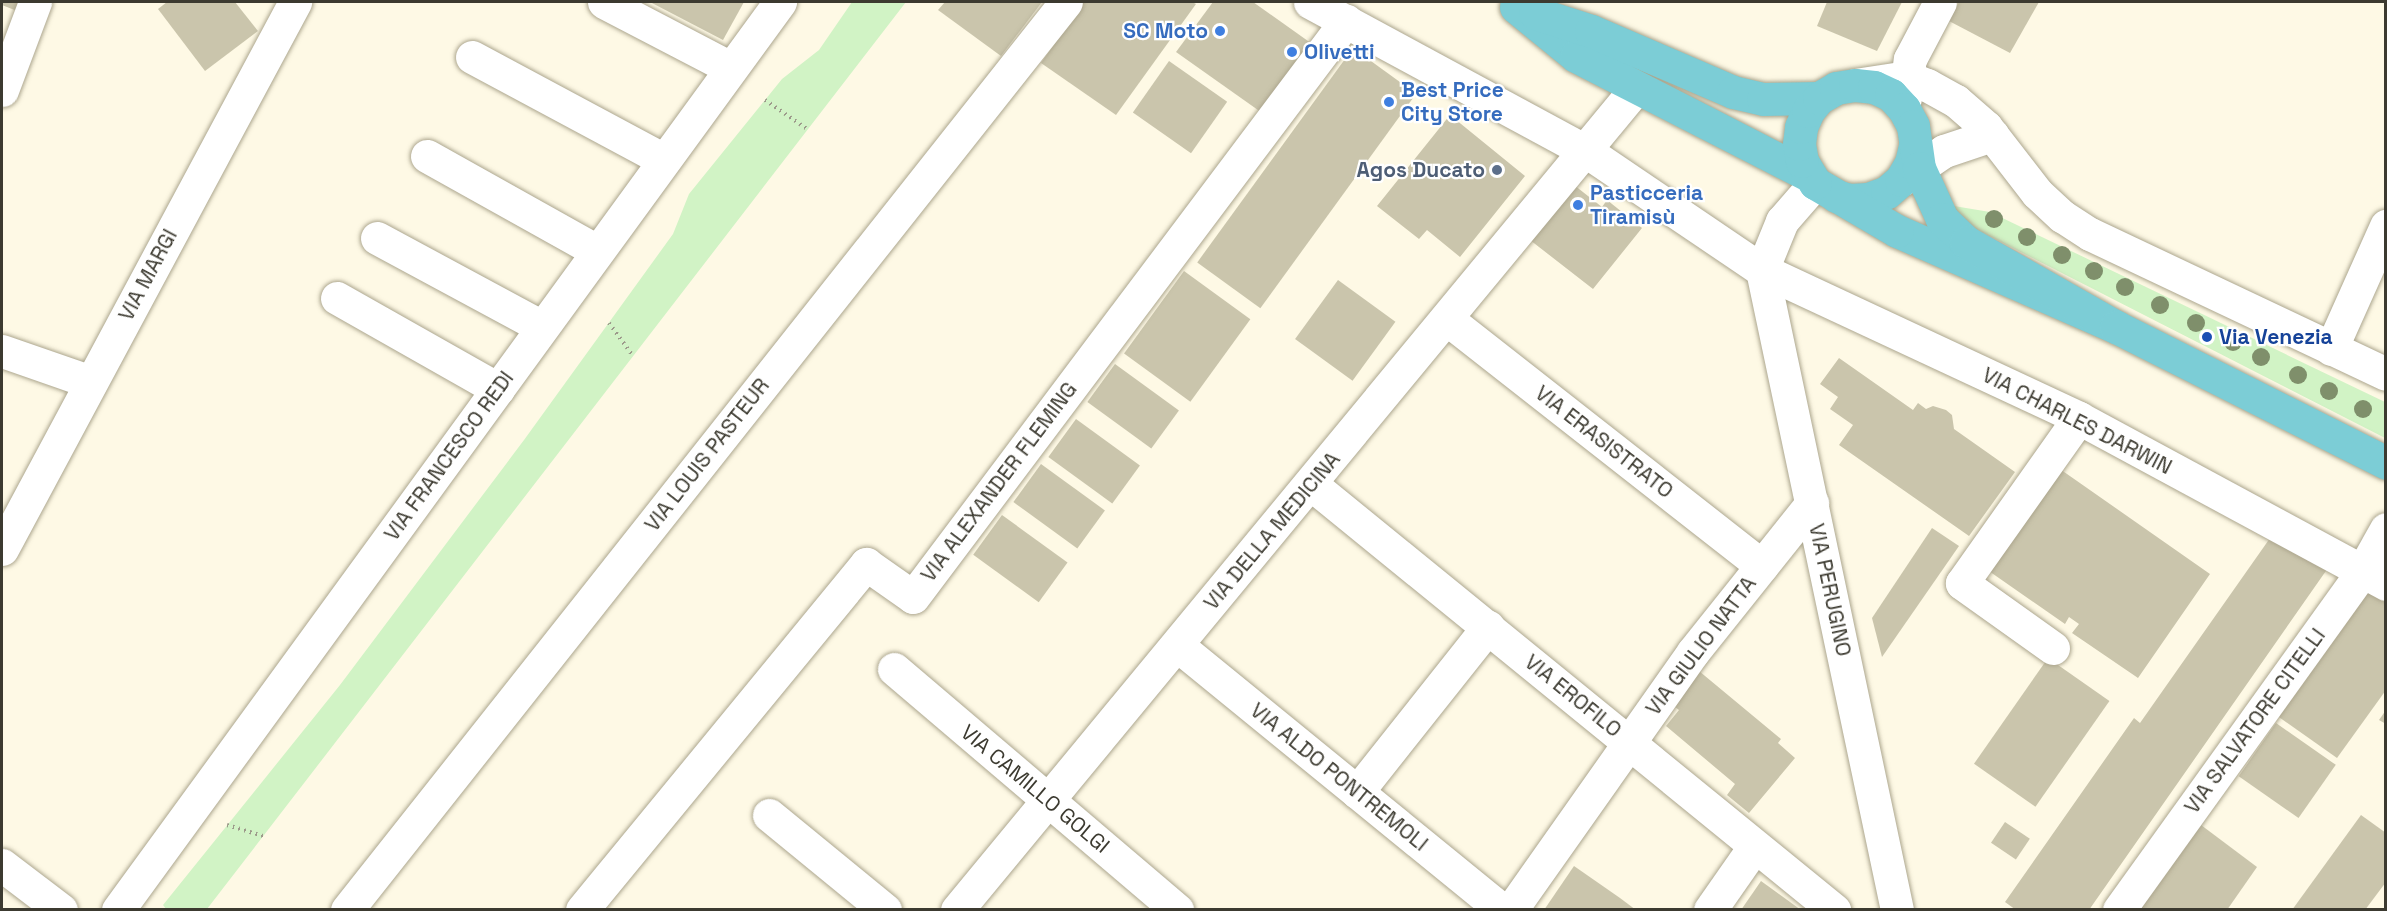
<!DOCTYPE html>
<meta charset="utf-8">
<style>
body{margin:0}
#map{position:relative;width:2387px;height:911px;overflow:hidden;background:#fef9e5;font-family:"Space Grotesk",sans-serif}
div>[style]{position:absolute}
.green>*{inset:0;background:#d1f3c5}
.building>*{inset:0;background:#cac5ac;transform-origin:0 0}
.path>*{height:4px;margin-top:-2px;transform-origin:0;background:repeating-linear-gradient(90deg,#9c998a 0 1.5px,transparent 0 6px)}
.roads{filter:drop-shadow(0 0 2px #aca68e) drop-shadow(0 0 2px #aca68e)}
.minor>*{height:33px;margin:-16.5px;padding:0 16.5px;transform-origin:16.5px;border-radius:16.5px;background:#fff}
.major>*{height:33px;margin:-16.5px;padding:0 16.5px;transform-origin:16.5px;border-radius:16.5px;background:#7ccdd6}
.trees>*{width:18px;height:18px;margin:-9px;border-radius:50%;background:#7f8f6b}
.dots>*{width:16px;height:16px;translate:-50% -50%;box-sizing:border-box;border:3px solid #fff;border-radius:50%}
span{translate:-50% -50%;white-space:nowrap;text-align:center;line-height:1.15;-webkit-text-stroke:4.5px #fff;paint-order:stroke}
.shop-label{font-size:21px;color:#366cbe;font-weight:700}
.right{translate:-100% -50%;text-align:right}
.left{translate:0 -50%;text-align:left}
.service-label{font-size:21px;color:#4e5e75;font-weight:700}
.street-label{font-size:21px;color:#3c3a30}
.transit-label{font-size:21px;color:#164399;font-weight:700}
.frame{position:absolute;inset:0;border:3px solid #3c3a30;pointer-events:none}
</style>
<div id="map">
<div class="green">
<div style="clip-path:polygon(852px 2px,906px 2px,207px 909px,166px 909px,163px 905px,340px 685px,524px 440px,673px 234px,689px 194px,782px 79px,819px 50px)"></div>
<div style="clip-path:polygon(1948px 205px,1990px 212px,2385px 402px,2385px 438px,1960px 221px)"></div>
</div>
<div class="building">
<div style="clip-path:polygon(2px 2px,26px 2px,22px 13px,2px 5px)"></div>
<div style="clip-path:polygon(167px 2px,235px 2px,258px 31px,205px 71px,158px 9px)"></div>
<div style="clip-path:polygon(650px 2px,744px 2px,723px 40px)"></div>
<div style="clip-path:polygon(945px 2px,1042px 2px,1001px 56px,938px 10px)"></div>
<div style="clip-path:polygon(1084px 2px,1192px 2px,1196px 4px,1116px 115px,1041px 63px)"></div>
<div style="clip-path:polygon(1213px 2px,1253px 2px,1315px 46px,1265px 115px,1176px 52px)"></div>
<div style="clip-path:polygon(1827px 2px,1902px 2px,1877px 51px,1817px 26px)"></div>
<div style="clip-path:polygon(1959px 2px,2039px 2px,2010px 53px,1949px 21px)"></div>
<div style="left:1353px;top:48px;width:78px;height:265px;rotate:36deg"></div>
<div style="left:1169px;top:61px;width:71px;height:63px;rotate:35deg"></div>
<div style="clip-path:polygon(1450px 115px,1525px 176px,1460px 257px,1427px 230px,1419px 239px,1377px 206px)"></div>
<div style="clip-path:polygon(1574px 185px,1602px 207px,1607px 200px,1642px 228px,1593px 289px,1530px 240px)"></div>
<div style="left:1184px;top:271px;width:82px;height:102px;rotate:36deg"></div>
<div style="left:1338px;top:280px;width:71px;height:73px;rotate:36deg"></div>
<div style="clip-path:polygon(1839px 358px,1913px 410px,1918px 403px,1926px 409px,1933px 406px,1946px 410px,1952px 415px,1954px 429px,2015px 472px,1969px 536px,1839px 445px,1853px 425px,1830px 409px,1838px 397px,1820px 384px)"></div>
<div style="left:1115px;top:364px;width:79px;height:47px;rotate:36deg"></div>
<div style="left:1076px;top:419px;width:79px;height:47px;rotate:36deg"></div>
<div style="left:1041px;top:464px;width:79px;height:47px;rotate:36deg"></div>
<div style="clip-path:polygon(2057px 467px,2210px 574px,2138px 678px,2072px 633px,2079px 624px,2069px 617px,2065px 624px,1986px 569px)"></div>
<div style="left:1002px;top:515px;width:81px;height:49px;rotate:36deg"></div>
<div style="clip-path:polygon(1932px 528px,1959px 546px,1882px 657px,1872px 618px)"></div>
<div style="clip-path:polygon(2275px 531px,2328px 568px,2089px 910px,2016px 910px,2005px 902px,2134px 718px,2140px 723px)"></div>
<div style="clip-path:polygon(2368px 586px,2386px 599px,2386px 690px,2337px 758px,2276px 715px)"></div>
<div style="left:2048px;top:658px;width:75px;height:129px;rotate:35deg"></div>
<div style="clip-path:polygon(1699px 671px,1781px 739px,1778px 743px,1795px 758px,1749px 813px,1727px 795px,1735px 784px,1666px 726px,1679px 710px,1671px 704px)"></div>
<div style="clip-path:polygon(2386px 710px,2386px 724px,2379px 720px)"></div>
<div style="left:2276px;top:723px;width:73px;height:65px;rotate:35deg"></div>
<div style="clip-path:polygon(2361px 815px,2386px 833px,2386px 882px,2365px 910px,2292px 910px)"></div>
<div style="left:2005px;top:822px;width:30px;height:25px;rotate:34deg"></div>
<div style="clip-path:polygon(2197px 822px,2257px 867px,2227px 910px,2135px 910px)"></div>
<div style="clip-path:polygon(1574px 866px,1620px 898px,1636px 910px,1544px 910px)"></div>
<div style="clip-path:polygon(1761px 881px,1801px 910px,1741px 910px)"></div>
</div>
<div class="path">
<div style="left:765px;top:100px;width:51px;rotate:34.6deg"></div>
<div style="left:609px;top:323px;width:41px;rotate:54deg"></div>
<div style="left:227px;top:825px;width:39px;rotate:17deg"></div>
</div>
<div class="roads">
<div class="minor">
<div style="left:604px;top:2px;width:143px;rotate:27.5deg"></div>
<div style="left:1310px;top:2px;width:314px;rotate:28.4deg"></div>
<div style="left:1586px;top:151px;width:212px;rotate:34.1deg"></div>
<div style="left:1762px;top:270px;width:350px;rotate:25deg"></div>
<div style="left:2079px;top:418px;width:349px;rotate:28.4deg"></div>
<div style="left:472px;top:57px;width:218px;rotate:28.2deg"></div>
<div style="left:1855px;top:85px;width:53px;rotate:-8.7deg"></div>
<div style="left:1907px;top:77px;width:22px;rotate:22deg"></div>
<div style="left:1927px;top:85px;width:33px;rotate:29deg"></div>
<div style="left:1956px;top:101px;width:40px;rotate:41deg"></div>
<div style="left:1986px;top:127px;width:83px;rotate:52.3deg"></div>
<div style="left:2037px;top:193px;width:34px;rotate:43deg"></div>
<div style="left:2062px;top:216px;width:33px;rotate:33deg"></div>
<div style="left:2090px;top:234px;width:327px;rotate:25.3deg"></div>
<div style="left:2px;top:90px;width:94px;rotate:-69.4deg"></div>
<div style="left:1905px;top:98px;width:39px;rotate:-83deg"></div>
<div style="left:1910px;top:59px;width:64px;rotate:-62.2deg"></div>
<div style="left:427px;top:156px;width:195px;rotate:29.2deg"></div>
<div style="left:1901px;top:180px;width:52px;rotate:-34deg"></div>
<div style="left:1944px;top:151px;width:51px;rotate:-18.4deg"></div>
<div style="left:377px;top:238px;width:187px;rotate:28.3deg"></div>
<div style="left:1762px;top:270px;width:654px;rotate:78.09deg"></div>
<div style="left:1762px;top:270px;width:53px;rotate:-67.8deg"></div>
<div style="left:1782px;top:221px;width:50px;rotate:-49deg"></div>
<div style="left:337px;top:298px;width:185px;rotate:29.5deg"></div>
<div style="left:1447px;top:319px;width:400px;rotate:38.1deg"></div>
<div style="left:2331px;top:349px;width:135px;rotate:-65.9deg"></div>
<div style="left:2px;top:351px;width:94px;rotate:19.2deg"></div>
<div style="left:1311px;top:484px;width:675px;rotate:39.16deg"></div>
<div style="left:2px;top:549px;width:621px;rotate:-61.82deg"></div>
<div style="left:1177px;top:645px;width:419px;rotate:39.2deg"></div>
<div style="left:2053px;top:648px;width:112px;rotate:-144.5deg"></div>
<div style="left:1962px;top:583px;width:202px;rotate:-54.7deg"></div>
<div style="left:894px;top:669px;width:372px;rotate:40.4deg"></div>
<div style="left:1357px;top:792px;width:211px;rotate:-51.6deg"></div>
<div style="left:769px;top:815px;width:150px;rotate:39.3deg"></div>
<div style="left:2px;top:865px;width:74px;rotate:37.3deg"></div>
<div style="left:118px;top:910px;width:1124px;rotate:-53.91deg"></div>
<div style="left:347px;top:910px;width:1158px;rotate:-51.63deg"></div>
<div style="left:582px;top:910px;width:448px;rotate:-50.6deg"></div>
<div style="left:866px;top:564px;width:57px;rotate:35.1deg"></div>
<div style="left:913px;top:597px;width:721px;rotate:-53.07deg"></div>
<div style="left:957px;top:910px;width:1066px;rotate:-50.44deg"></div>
<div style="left:1511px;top:910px;width:316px;rotate:-54.8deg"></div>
<div style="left:1693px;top:652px;width:191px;rotate:-51.4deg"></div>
<div style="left:1710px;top:910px;width:77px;rotate:-55.1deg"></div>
<div style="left:2119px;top:910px;width:416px;rotate:-54.3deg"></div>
<div style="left:2362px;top:572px;width:49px;rotate:-60.8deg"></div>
</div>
<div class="major">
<div style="left:1516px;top:7px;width:77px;rotate:39.2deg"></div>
<div style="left:1576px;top:56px;width:263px;rotate:27.1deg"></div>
<div style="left:1535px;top:13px;width:59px;rotate:17.8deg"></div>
<div style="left:1591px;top:31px;width:155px;rotate:23.2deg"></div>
<div style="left:1733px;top:92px;width:31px;rotate:13deg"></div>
<div style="left:1763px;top:99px;width:56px;rotate:-1deg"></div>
<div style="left:1836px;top:196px;width:14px;rotate:17deg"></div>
<div style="left:1849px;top:200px;width:19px;rotate:-3deg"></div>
<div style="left:1868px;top:199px;width:20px;rotate:-20deg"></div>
<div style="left:1887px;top:192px;width:18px;rotate:-41deg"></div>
<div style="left:1901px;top:180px;width:20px;rotate:-60deg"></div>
<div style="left:1911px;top:163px;width:18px;rotate:-77deg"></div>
<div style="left:2116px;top:327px;width:239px;rotate:-156.3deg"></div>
<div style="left:1897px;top:231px;width:95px;rotate:-149.7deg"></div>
<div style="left:1815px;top:183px;width:26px;rotate:-121deg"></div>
<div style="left:1802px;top:161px;width:17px;rotate:-100deg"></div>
<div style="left:1799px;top:144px;width:17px;rotate:-83deg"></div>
<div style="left:1801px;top:127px;width:17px;rotate:-66deg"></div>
<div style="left:1808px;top:111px;width:17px;rotate:-50deg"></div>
<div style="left:1819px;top:98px;width:20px;rotate:-30deg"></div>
<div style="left:1836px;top:88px;width:19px;rotate:-9deg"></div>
<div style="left:1855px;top:85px;width:19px;rotate:6deg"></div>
<div style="left:1874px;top:87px;width:19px;rotate:25deg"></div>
<div style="left:1891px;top:95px;width:19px;rotate:47deg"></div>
<div style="left:1904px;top:109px;width:19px;rotate:62deg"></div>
<div style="left:1913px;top:126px;width:42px;rotate:81.9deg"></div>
<div style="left:1919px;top:168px;width:56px;rotate:65.7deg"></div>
<div style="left:1942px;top:219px;width:33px;rotate:44deg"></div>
<div style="left:1966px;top:242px;width:172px;rotate:29.5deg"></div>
<div style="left:2116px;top:327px;width:302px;rotate:26.7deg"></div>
</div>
</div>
<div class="trees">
<div style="left:1994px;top:219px"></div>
<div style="left:2027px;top:237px"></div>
<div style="left:2062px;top:255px"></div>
<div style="left:2094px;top:271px"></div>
<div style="left:2125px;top:287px"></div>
<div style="left:2160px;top:305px"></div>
<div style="left:2196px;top:323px"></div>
<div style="left:2233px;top:342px"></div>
<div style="left:2261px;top:357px"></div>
<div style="left:2298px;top:375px"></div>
<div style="left:2329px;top:391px"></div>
<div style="left:2363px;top:409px"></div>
</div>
<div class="dots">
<div style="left:1220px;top:31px;background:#3f7fe0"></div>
<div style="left:1292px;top:52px;background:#3f7fe0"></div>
<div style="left:1389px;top:102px;background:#3f7fe0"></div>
<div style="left:1497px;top:170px;background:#5c6f8a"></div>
<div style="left:1578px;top:205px;background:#3f7fe0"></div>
<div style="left:2207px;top:337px;background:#1a4fb4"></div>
</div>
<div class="shop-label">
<span class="right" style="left:1208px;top:31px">SC Moto</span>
<span class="left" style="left:1304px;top:52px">Olivetti</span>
<span class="left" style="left:1401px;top:102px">Best Price<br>City Store</span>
<span class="left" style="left:1590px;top:205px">Pasticceria<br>Tiramisù</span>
</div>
<div class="service-label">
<span class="right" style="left:1485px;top:170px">Agos Ducato</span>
</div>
<div class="street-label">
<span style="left:148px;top:275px;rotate:-62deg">VIA MARGI</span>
<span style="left:2077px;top:421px;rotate:27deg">VIA CHARLES DARWIN</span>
<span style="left:1604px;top:442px;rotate:38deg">VIA ERASISTRATO</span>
<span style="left:707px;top:455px;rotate:-52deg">VIA LOUIS PASTEUR</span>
<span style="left:449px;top:456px;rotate:-54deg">VIA FRANCESCO REDI</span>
<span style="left:999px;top:482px;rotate:-53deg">VIA ALEXANDER FLEMING</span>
<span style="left:1272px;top:531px;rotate:-50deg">VIA DELLA MEDICINA</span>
<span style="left:1830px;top:590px;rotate:78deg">VIA PERUGINO</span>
<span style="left:1701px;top:646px;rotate:-53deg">VIA GIULIO NATTA</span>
<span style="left:1573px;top:696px;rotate:39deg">VIA EROFILO</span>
<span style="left:2255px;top:721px;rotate:-54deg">VIA SALVATORE CITELLI</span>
<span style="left:1339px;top:777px;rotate:39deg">VIA ALDO PONTREMOLI</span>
<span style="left:1035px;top:789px;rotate:40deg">VIA CAMILLO GOLGI</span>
</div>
<div class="transit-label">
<span class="left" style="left:2219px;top:337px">Via Venezia</span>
</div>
<div class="frame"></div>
</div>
